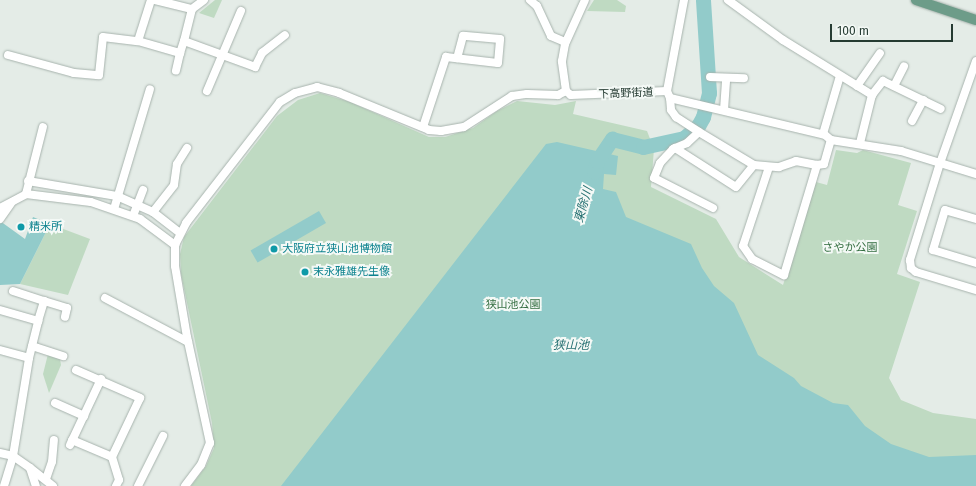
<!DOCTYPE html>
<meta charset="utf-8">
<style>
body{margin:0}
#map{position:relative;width:976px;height:486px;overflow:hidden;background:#e4ece7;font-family:"Fira Sans","Noto Sans JP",sans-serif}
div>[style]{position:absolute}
.green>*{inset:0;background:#bfdac2}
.water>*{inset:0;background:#92cbca;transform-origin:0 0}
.river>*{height:15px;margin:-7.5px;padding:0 7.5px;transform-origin:7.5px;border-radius:7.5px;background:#92cbca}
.roads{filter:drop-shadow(0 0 1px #a7b3ad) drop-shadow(0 0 1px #a7b3ad)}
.minor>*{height:8px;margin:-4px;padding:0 4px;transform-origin:4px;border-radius:4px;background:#fff}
.major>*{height:10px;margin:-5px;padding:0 5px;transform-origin:5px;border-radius:5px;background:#6d9c89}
.dots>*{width:11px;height:11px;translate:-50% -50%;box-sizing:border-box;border:2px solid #f4f9f6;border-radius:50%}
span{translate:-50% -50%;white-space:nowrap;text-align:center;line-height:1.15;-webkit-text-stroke:4px #f4f9f6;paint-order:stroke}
.street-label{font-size:11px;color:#253b32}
.culture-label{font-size:11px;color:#0d838f}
.left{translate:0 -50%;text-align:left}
.park-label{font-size:11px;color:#346e41}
.water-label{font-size:12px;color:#257071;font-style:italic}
.scale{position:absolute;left:830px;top:24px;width:123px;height:18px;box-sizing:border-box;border:2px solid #253b32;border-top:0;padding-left:5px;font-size:12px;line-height:14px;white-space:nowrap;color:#253b32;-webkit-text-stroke:3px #f4f9f6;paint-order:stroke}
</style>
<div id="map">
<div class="green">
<div style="clip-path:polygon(215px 0,222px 0,214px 18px,199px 13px)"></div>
<div style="clip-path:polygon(594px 0,617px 0,626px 6px,625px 12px,587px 11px)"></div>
<div style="clip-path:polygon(320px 93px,350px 102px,429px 137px,445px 137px,473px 128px,497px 111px,517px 101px,555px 105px,576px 101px,573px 114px,647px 131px,654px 149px,651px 187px,716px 219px,739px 257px,783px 285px,816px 182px,827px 185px,836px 150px,857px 153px,863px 150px,911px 163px,898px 205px,917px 211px,897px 274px,920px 282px,889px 378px,901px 400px,933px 413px,976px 419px,976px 486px,191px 486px,206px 466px,214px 448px,212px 423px,181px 274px,180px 254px,184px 237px,277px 116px,298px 100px)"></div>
<div style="clip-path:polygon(50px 224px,90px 239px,68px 295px,20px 284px)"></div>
<div style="clip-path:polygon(48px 354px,60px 359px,61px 365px,49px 393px,43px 374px)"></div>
</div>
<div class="water">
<div style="clip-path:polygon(557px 142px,618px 156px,616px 175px,604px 174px,603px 189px,616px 192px,626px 217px,691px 244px,702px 268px,714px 286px,734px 303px,758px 355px,794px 378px,801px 386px,833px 403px,848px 405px,865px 426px,891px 444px,929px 457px,976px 455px,976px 486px,281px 486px,546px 144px)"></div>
<div style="left:319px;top:211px;width:14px;height:79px;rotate:60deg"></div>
<div style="clip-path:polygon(33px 217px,50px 224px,20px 284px,0 285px,0 221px,25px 239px)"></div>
</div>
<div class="river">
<div style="left:594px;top:172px;width:11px;rotate:-75deg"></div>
<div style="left:597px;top:161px;width:27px;rotate:-56deg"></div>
<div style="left:612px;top:139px;width:32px;rotate:14deg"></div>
<div style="left:643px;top:147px;width:42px;rotate:-12.4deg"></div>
<div style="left:684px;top:138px;width:18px;rotate:-41deg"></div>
<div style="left:698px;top:126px;width:10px;rotate:-61deg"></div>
<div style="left:703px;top:117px;width:25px;rotate:-76deg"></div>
<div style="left:709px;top:93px;width:93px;rotate:-93.7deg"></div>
</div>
<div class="roads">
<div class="minor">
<div style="left:155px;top:0;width:38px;rotate:14deg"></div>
<div style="left:530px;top:0;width:9px;rotate:41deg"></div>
<div style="left:537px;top:6px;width:33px;rotate:65deg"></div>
<div style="left:551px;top:36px;width:15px;rotate:23deg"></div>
<div style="left:728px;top:0;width:68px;rotate:36deg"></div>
<div style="left:783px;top:40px;width:105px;rotate:31.7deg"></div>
<div style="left:138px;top:41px;width:43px;rotate:-72.4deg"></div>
<div style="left:184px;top:41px;width:33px;rotate:-76deg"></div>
<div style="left:192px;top:9px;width:15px;rotate:-37deg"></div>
<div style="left:180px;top:53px;width:13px;rotate:-72deg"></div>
<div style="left:184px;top:41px;width:76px;rotate:20.1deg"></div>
<div style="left:255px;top:67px;width:16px;rotate:-63deg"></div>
<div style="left:262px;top:53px;width:29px;rotate:-38deg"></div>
<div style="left:8px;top:55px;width:68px;rotate:15.3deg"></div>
<div style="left:74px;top:73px;width:25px;rotate:5deg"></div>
<div style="left:99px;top:75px;width:38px;rotate:-84deg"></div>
<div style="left:103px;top:37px;width:35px;rotate:7deg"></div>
<div style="left:138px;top:41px;width:44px;rotate:15.9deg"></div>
<div style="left:180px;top:53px;width:18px;rotate:103deg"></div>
<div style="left:976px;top:61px;width:108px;rotate:109.4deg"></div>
<div style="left:940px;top:163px;width:102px;rotate:107.2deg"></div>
<div style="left:910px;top:260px;width:8px;rotate:83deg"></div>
<div style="left:911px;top:268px;width:6px;rotate:39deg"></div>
<div style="left:916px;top:272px;width:63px;rotate:16.7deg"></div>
<div style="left:710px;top:77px;width:34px;rotate:2deg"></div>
<div style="left:857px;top:86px;width:40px;rotate:-55.1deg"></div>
<div style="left:894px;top:86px;width:22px;rotate:-63deg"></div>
<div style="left:207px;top:91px;width:87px;rotate:-67deg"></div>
<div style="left:566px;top:91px;width:6px;rotate:39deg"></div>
<div style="left:571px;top:95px;width:96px;rotate:-2.4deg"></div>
<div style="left:566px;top:91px;width:30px;rotate:-98deg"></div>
<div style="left:562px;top:61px;width:17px;rotate:-80deg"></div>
<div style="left:565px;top:44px;width:48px;rotate:-65.6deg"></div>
<div style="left:667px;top:91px;width:8px;rotate:67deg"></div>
<div style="left:670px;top:98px;width:159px;rotate:13.4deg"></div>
<div style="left:825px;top:135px;width:8px;rotate:40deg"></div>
<div style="left:831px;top:140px;width:71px;rotate:8.9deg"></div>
<div style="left:901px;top:151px;width:78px;rotate:17deg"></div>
<div style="left:667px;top:91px;width:93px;rotate:-79.4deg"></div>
<div style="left:670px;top:98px;width:12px;rotate:85deg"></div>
<div style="left:671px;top:110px;width:9px;rotate:54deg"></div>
<div style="left:676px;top:117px;width:27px;rotate:33deg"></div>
<div style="left:724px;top:110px;width:31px;rotate:-86deg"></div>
<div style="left:912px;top:121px;width:24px;rotate:-62deg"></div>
<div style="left:423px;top:127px;width:74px;rotate:-71.8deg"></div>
<div style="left:446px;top:57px;width:52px;rotate:6.6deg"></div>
<div style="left:498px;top:63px;width:24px;rotate:-85deg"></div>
<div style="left:500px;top:39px;width:37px;rotate:-175deg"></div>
<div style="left:463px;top:36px;width:23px;rotate:105deg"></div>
<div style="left:823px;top:134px;width:60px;rotate:-73.7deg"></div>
<div style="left:860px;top:143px;width:49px;rotate:-76deg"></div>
<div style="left:872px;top:95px;width:18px;rotate:-52deg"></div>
<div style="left:883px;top:81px;width:64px;rotate:25.8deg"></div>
<div style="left:675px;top:148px;width:72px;rotate:32.6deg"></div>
<div style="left:736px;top:187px;width:28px;rotate:-51deg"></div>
<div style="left:769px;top:167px;width:83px;rotate:108.2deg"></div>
<div style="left:743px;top:246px;width:16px;rotate:55deg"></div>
<div style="left:752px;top:259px;width:36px;rotate:27deg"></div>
<div style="left:784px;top:275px;width:115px;rotate:-73.3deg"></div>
<div style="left:817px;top:165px;width:7px;rotate:-8deg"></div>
<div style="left:824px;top:164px;width:25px;rotate:-74deg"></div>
<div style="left:28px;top:181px;width:90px;rotate:9.6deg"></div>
<div style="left:117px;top:196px;width:39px;rotate:24deg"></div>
<div style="left:153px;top:212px;width:34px;rotate:38deg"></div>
<div style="left:26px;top:194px;width:69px;rotate:-75.8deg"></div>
<div style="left:0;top:208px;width:30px;rotate:-28deg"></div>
<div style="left:26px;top:194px;width:65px;rotate:7deg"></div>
<div style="left:91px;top:202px;width:52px;rotate:19.1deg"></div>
<div style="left:140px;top:219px;width:44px;rotate:36.6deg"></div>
<div style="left:713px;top:208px;width:66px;rotate:-153deg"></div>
<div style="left:654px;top:178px;width:16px;rotate:-68deg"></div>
<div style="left:660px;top:163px;width:19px;rotate:-47deg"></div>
<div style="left:673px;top:149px;width:15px;rotate:-23deg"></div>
<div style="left:687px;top:143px;width:16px;rotate:-43deg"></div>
<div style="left:699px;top:132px;width:64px;rotate:31deg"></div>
<div style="left:754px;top:165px;width:25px;rotate:5deg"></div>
<div style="left:779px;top:167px;width:18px;rotate:-19deg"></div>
<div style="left:796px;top:161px;width:21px;rotate:11deg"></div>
<div style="left:114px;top:209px;width:125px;rotate:-73.3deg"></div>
<div style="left:153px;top:212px;width:34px;rotate:-52deg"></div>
<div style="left:174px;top:185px;width:21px;rotate:-82deg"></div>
<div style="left:177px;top:164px;width:19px;rotate:-58deg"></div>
<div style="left:133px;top:216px;width:28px;rotate:-69deg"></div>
<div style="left:0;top:219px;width:19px;rotate:-55deg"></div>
<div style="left:976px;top:219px;width:32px;rotate:-164deg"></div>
<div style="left:945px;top:210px;width:42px;rotate:106.7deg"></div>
<div style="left:933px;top:250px;width:45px;rotate:16.8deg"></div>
<div style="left:13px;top:291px;width:33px;rotate:18deg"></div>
<div style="left:105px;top:298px;width:94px;rotate:27.9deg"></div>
<div style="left:0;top:310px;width:40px;rotate:16deg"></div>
<div style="left:38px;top:321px;width:21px;rotate:-73deg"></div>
<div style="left:44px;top:301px;width:24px;rotate:17deg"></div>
<div style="left:67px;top:308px;width:9px;rotate:103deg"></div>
<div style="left:32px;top:346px;width:33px;rotate:18deg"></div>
<div style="left:0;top:350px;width:30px;rotate:15deg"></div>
<div style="left:29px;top:358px;width:38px;rotate:-76deg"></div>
<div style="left:76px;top:370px;width:70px;rotate:23.6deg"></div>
<div style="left:140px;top:398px;width:65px;rotate:115.4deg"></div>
<div style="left:112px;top:457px;width:24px;rotate:73deg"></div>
<div style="left:119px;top:480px;width:7px;rotate:117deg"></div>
<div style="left:55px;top:403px;width:32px;rotate:24deg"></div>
<div style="left:72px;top:440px;width:43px;rotate:23deg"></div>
<div style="left:70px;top:445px;width:73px;rotate:-64.8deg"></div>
<div style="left:0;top:453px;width:13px;rotate:13deg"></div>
<div style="left:13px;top:456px;width:21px;rotate:35deg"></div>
<div style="left:30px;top:468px;width:19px;rotate:72deg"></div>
<div style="left:30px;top:468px;width:29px;rotate:38deg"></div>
<div style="left:46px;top:479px;width:18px;rotate:-71deg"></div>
<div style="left:52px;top:462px;width:22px;rotate:-85deg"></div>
<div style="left:4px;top:486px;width:31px;rotate:-73deg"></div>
<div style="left:13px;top:456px;width:99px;rotate:-80.7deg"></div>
<div style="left:138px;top:486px;width:56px;rotate:-63.4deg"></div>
<div style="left:185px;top:486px;width:26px;rotate:-53deg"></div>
<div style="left:201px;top:465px;width:24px;rotate:-68deg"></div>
<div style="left:210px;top:443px;width:108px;rotate:-102.2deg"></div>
<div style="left:187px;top:337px;width:72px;rotate:-99.6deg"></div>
<div style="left:175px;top:266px;width:21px;rotate:-90deg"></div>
<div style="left:175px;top:245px;width:25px;rotate:-63deg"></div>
<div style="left:186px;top:223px;width:153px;rotate:-52.2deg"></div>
<div style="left:280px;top:102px;width:17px;rotate:-31deg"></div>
<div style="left:295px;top:93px;width:23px;rotate:-15deg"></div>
<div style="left:317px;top:87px;width:23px;rotate:15deg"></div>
<div style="left:339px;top:93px;width:97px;rotate:22.3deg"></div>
<div style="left:429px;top:130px;width:12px;rotate:5deg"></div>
<div style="left:441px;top:131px;width:23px;rotate:-10deg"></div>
<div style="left:464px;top:127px;width:57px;rotate:-32.9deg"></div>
<div style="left:512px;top:96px;width:15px;rotate:-8deg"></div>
<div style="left:527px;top:94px;width:31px;rotate:2deg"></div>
<div style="left:558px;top:95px;width:9px;rotate:-27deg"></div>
</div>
<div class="major">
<div style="left:916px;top:0;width:63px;rotate:18.4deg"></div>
</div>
</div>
<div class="dots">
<div style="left:21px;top:227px;background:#0f9aa8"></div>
<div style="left:274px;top:249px;background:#0f9aa8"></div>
<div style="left:305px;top:272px;background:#0f9aa8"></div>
</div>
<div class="street-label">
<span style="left:626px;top:94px;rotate:-2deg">下高野街道</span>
</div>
<div class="culture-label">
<span class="left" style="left:29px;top:227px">精米所</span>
<span class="left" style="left:282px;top:249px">大阪府立狭山池博物館</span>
<span class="left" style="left:313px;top:272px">末永雅雄先生像</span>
</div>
<div class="park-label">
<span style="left:850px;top:248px">さやか公園</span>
<span style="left:513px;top:305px">狭山池公園</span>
</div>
<div class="water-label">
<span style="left:584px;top:205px;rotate:-74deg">東除川</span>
<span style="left:571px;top:346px">狭山池</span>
</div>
<div class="scale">100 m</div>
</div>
